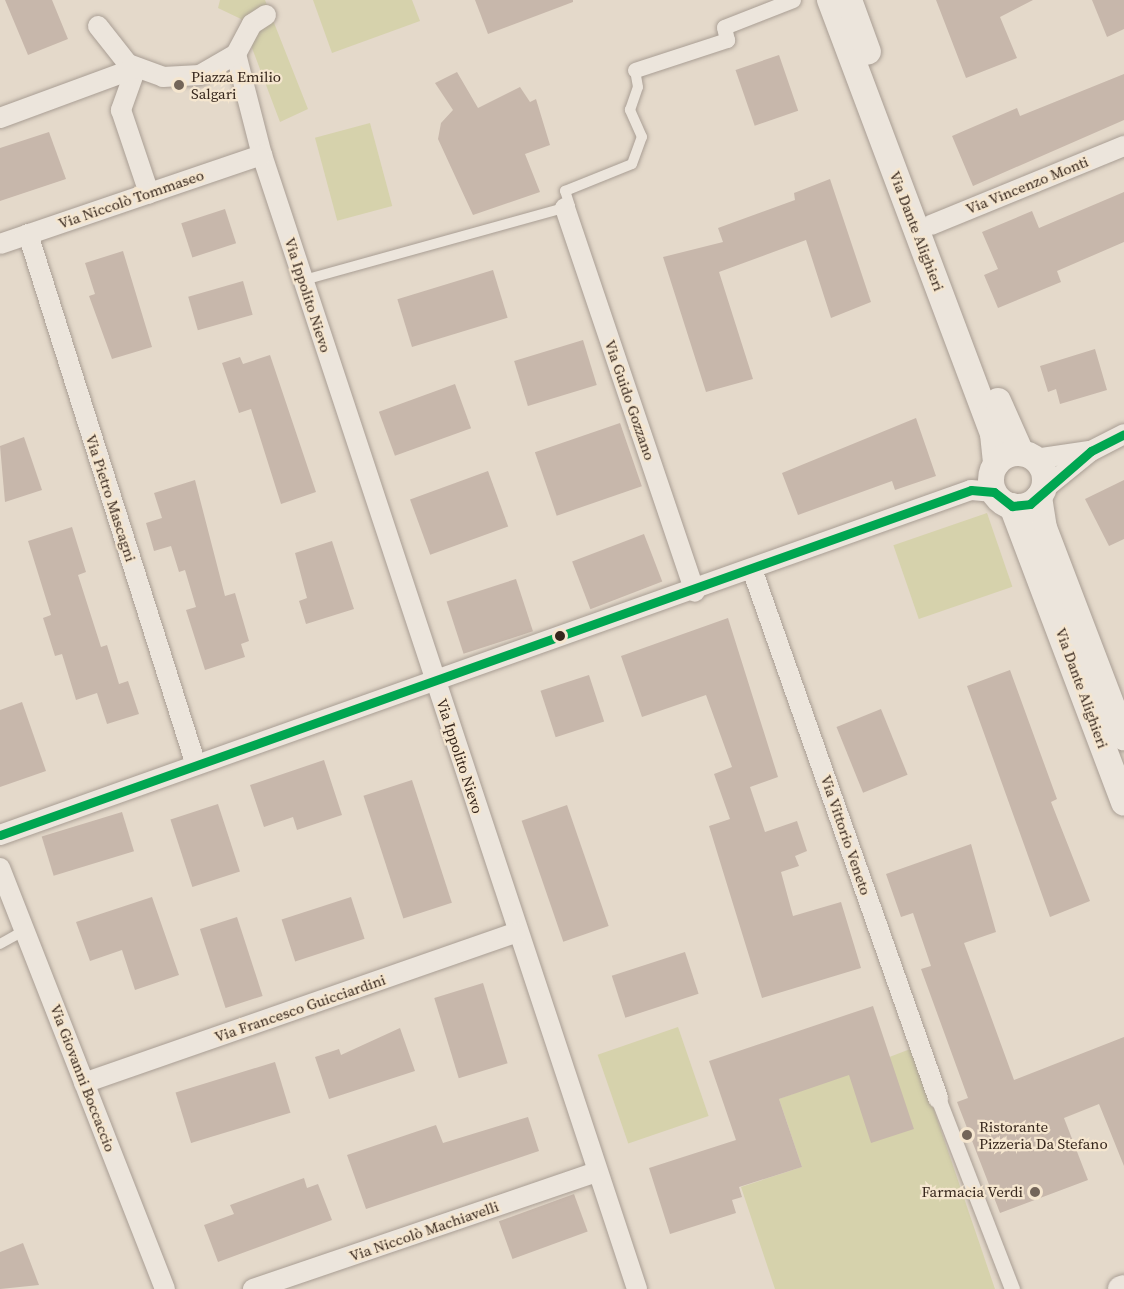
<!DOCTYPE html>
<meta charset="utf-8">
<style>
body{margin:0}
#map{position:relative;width:1124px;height:1289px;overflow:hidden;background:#e4d9ca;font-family:"Source Serif 4",serif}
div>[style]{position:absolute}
.green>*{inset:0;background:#d6d2ac;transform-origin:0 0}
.building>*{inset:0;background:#c7b7ab;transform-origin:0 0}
.roads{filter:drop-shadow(0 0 2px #a99e94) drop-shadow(0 0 2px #a99e94)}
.service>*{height:10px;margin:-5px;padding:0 5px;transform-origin:5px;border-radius:5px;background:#ece5dc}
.pedestrian>*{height:15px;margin:-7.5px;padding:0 7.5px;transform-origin:7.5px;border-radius:7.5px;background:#ece5dc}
.minor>*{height:20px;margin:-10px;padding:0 10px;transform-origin:10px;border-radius:10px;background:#ece5dc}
.tertiary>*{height:26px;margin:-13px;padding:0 13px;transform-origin:13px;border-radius:13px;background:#ece5dc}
.tertiary>.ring{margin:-13px;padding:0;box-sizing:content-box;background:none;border:26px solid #ece5dc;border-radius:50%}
.bus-1>*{height:9px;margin:-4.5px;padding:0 4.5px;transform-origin:4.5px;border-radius:4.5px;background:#00a651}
.dots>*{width:16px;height:16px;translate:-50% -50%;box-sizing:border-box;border:3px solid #f5e6cf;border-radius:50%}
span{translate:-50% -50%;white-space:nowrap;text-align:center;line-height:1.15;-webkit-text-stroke:4.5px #f5e6cf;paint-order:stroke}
.poi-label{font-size:15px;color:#36261c}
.left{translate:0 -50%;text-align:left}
.right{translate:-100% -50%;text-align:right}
.street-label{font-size:15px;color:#36261c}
</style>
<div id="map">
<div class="green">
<div style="clip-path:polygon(220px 0,265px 0,308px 109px,280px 122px,241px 19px,218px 8px)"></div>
<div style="clip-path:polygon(313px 0,412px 0,420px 21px,332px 53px)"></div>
<div style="left:370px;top:123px;width:86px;height:57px;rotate:75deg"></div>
<div style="left:987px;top:513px;width:78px;height:99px;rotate:71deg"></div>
<div style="left:678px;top:1027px;width:94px;height:85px;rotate:71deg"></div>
<div style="clip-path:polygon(913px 1048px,995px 1289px,775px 1289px,741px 1187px,802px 1167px,779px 1099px)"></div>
</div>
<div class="building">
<div style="clip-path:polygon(5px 0,52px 0,68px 39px,28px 55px)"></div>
<div style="clip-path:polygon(475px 0,573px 0,573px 2px,488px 34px)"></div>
<div style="clip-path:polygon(936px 0,1033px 0,1000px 17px,1017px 58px,966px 78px)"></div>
<div style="clip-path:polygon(1092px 0,1124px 0,1124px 29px,1107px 37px)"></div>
<div style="left:779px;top:55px;width:59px;height:46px;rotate:71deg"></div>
<div style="clip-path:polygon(457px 72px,478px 108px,520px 87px,530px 102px,536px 99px,550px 145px,525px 154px,540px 192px,473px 215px,438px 139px,441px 123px,453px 110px,435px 83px)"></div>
<div style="clip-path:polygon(1124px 74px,1124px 120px,973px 186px,952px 136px,1017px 108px,1020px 116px)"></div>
<div style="clip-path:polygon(49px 132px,66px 179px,0 201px,0 148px)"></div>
<div style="clip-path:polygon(830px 179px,871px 302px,831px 318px,806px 240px,719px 272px,753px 379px,706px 392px,663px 257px,723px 242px,718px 228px,795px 200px,794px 193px)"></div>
<div style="clip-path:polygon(1124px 192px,1124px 242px,1057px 271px,1061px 282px,998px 308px,984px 275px,998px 269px,982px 232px,1032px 211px,1039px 228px)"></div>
<div style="left:225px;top:209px;width:36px;height:46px;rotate:72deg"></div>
<div style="clip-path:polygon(123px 251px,152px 347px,112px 359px,89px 296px,95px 294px,85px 263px)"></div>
<div style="left:493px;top:270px;width:50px;height:100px;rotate:73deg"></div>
<div style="left:243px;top:281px;width:35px;height:57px;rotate:74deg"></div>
<div style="left:583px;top:340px;width:47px;height:72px;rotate:73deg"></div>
<div style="clip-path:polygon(1095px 349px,1107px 390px,1060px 404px,1056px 389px,1048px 392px,1040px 366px)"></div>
<div style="clip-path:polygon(270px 355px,316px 492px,281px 504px,251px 409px,239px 413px,222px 363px,240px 357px,243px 364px)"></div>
<div style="left:455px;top:384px;width:47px;height:81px;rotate:70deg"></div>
<div style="clip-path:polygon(916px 418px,936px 476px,895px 490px,892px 481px,798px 515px,782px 473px)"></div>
<div style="left:620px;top:423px;width:67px;height:90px;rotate:71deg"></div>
<div style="clip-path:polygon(24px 437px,42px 490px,5px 502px,0 446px)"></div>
<div style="left:488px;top:471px;width:59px;height:83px;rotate:70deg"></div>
<div style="clip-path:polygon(195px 480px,225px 596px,235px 593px,249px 641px,241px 644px,245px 657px,205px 670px,186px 610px,196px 607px,185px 570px,179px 572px,171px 546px,154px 551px,146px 523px,162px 518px,154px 493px)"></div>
<div style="clip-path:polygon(1124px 480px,1124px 539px,1109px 546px,1085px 499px)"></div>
<div style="clip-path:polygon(72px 527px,86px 572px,78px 575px,101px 647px,107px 645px,119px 684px,128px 681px,139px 714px,107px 724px,97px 693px,76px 700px,62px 654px,55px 656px,43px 618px,51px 615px,28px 541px)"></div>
<div style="left:644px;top:534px;width:51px;height:77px;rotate:69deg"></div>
<div style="clip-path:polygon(332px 541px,354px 609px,306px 624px,299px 601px,307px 598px,295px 553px)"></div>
<div style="left:516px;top:579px;width:55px;height:73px;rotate:72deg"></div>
<div style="clip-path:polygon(728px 618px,778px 777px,750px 787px,765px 832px,797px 821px,807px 851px,795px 856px,799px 866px,781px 872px,793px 916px,841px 902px,861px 968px,762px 998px,709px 826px,730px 819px,714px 774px,732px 767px,706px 695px,642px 717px,621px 656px)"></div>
<div style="clip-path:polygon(1010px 670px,1057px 799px,1051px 802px,1090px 901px,1050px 917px,967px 686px)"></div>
<div style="left:589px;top:675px;width:49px;height:51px;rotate:72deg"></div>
<div style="clip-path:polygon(22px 702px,46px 771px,0 787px,0 710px)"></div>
<div style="left:881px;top:709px;width:71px;height:48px;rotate:68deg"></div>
<div style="clip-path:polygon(324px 760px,342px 815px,297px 830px,293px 817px,264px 827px,250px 785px)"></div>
<div style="left:412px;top:780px;width:129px;height:51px;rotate:72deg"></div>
<div style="left:218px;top:804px;width:71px;height:50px;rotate:72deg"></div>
<div style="left:567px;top:805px;width:128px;height:48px;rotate:71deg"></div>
<div style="left:122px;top:812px;width:41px;height:84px;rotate:73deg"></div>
<div style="clip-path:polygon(971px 844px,996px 932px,964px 943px,1014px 1080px,1124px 1037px,1124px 1166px,1099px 1104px,1064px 1118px,1088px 1180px,1000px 1213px,957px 1102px,968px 1098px,921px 969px,931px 966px,913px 913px,901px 917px,886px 874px)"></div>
<div style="clip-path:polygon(152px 897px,179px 975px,135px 990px,122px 950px,90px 961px,76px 922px)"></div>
<div style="left:351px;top:897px;width:44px;height:73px;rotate:72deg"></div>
<div style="left:237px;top:917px;width:83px;height:39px;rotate:72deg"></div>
<div style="left:685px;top:952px;width:44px;height:77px;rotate:72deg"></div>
<div style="left:483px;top:983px;width:84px;height:51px;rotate:73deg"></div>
<div style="clip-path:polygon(873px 1006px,914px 1129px,871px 1143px,849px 1075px,779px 1099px,802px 1167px,739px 1187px,742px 1197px,732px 1200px,736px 1213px,670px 1234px,649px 1168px,736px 1140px,709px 1061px)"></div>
<div style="clip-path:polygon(400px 1028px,415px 1071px,329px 1099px,315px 1057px,339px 1049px,341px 1055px)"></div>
<div style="left:275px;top:1062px;width:53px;height:104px;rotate:73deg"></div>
<div style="clip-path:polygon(528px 1117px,539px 1151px,366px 1209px,347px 1155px,436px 1125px,443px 1143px)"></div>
<div style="clip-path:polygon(304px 1178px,307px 1188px,318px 1184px,332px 1220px,218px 1262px,204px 1225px,234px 1214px,230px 1205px)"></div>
<div style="left:574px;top:1194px;width:40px;height:80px;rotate:70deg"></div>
<div style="clip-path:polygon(23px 1243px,39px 1285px,0 1289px,0 1252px)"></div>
</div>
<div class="roads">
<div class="service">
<div style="left:304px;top:280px;width:276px;rotate:-15.5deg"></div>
<div style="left:570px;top:206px;width:16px;rotate:-108deg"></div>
<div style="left:565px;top:191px;width:72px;rotate:-21.9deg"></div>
<div style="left:632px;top:164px;width:29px;rotate:-70deg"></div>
<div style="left:642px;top:137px;width:30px;rotate:-114deg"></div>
<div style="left:630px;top:110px;width:24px;rotate:-71deg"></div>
<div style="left:638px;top:87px;width:17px;rotate:-100deg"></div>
<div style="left:0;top:944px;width:29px;rotate:-29deg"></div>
</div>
<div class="pedestrian">
<div style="left:635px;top:70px;width:97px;rotate:-18.1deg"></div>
<div style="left:727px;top:40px;width:13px;rotate:-103deg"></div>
<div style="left:724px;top:27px;width:74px;rotate:-21.4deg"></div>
<div style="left:938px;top:1098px;width:205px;rotate:68.8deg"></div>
</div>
<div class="minor">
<div style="left:266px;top:15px;width:17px;rotate:147deg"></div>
<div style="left:252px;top:24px;width:34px;rotate:118deg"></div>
<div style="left:236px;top:54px;width:104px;rotate:75.6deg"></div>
<div style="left:262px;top:155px;width:1194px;rotate:71.7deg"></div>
<div style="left:98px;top:26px;width:48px;rotate:51.7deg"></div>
<div style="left:128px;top:64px;width:37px;rotate:20deg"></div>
<div style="left:163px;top:77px;width:37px;rotate:-3deg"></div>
<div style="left:200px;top:75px;width:42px;rotate:-30.3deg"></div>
<div style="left:136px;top:68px;width:45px;rotate:109.7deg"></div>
<div style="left:121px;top:110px;width:88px;rotate:71.4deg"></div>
<div style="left:0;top:118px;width:145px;rotate:-20.2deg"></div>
<div style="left:565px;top:208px;width:405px;rotate:71.3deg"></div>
<div style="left:931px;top:225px;width:209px;rotate:-22.3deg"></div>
<div style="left:28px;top:234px;width:554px;rotate:72.45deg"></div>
<div style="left:0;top:244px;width:277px;rotate:-18.8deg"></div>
<div style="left:1035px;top:459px;width:55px;rotate:-8.4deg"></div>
<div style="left:1044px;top:489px;width:60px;rotate:-39deg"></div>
<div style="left:1091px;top:451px;width:37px;rotate:-27deg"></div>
<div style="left:753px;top:572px;width:558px;rotate:70.62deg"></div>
<div style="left:0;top:835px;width:1030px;rotate:-19.56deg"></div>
<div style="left:971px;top:490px;width:23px;rotate:5deg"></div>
<div style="left:0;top:868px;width:452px;rotate:68.6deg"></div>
<div style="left:84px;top:1083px;width:459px;rotate:-19.2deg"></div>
<div style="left:253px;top:1289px;width:362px;rotate:-18.8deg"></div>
</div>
<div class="tertiary">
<div style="left:830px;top:0;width:464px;rotate:69.4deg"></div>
<div style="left:993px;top:434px;width:30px;rotate:84deg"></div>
<div style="left:849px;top:0;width:55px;rotate:69.9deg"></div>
<div style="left:998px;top:401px;width:57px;rotate:66.1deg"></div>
<div class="ring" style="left:991px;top:453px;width:28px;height:28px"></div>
<div style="left:1039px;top:497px;width:31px;rotate:81deg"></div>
<div style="left:1044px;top:528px;width:224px;rotate:69.1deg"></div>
<div style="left:1012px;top:506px;width:317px;rotate:69.3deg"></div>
<div style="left:1121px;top:1289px;width:3px;rotate:-18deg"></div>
</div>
</div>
<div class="bus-1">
<div style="left:0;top:835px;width:1030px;rotate:-19.56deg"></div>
<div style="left:971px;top:490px;width:23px;rotate:5deg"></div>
<div style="left:994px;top:492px;width:23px;rotate:38deg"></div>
<div style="left:1012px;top:506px;width:18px;rotate:-6deg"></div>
<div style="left:1030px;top:504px;width:81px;rotate:-41deg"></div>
<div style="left:1091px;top:451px;width:37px;rotate:-27deg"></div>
</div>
<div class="dots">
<div style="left:179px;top:85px;background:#736559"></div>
<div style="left:560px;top:636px;background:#36261c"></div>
<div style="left:967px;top:1135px;background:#736559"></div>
<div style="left:1035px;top:1192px;background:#736559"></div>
</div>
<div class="poi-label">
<span class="left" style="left:191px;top:85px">Piazza Emilio<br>Salgari</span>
<span class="left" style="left:979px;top:1135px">Ristorante<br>Pizzeria Da Stefano</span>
<span class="right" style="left:1023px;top:1192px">Farmacia Verdi</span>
</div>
<div class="street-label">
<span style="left:1027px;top:185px;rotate:-22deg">Via Vincenzo Monti</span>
<span style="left:131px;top:199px;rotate:-19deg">Via Niccolò Tommaseo</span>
<span style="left:917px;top:231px;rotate:69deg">Via Dante Alighieri</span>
<span style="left:308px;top:295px;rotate:72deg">Via Ippolito Nievo</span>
<span style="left:630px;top:400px;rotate:71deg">Via Guido Gozzano</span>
<span style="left:111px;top:498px;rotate:72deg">Via Pietro Mascagni</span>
<span style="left:1082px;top:688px;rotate:70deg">Via Dante Alighieri</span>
<span style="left:460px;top:756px;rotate:72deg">Via Ippolito Nievo</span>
<span style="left:846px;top:835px;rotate:71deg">Via Vittorio Veneto</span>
<span style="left:300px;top:1008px;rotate:-19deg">Via Francesco Guicciardini</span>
<span style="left:83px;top:1078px;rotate:69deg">Via Giovanni Boccaccio</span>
<span style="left:424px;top:1231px;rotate:-19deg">Via Niccolò Machiavelli</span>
</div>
</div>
